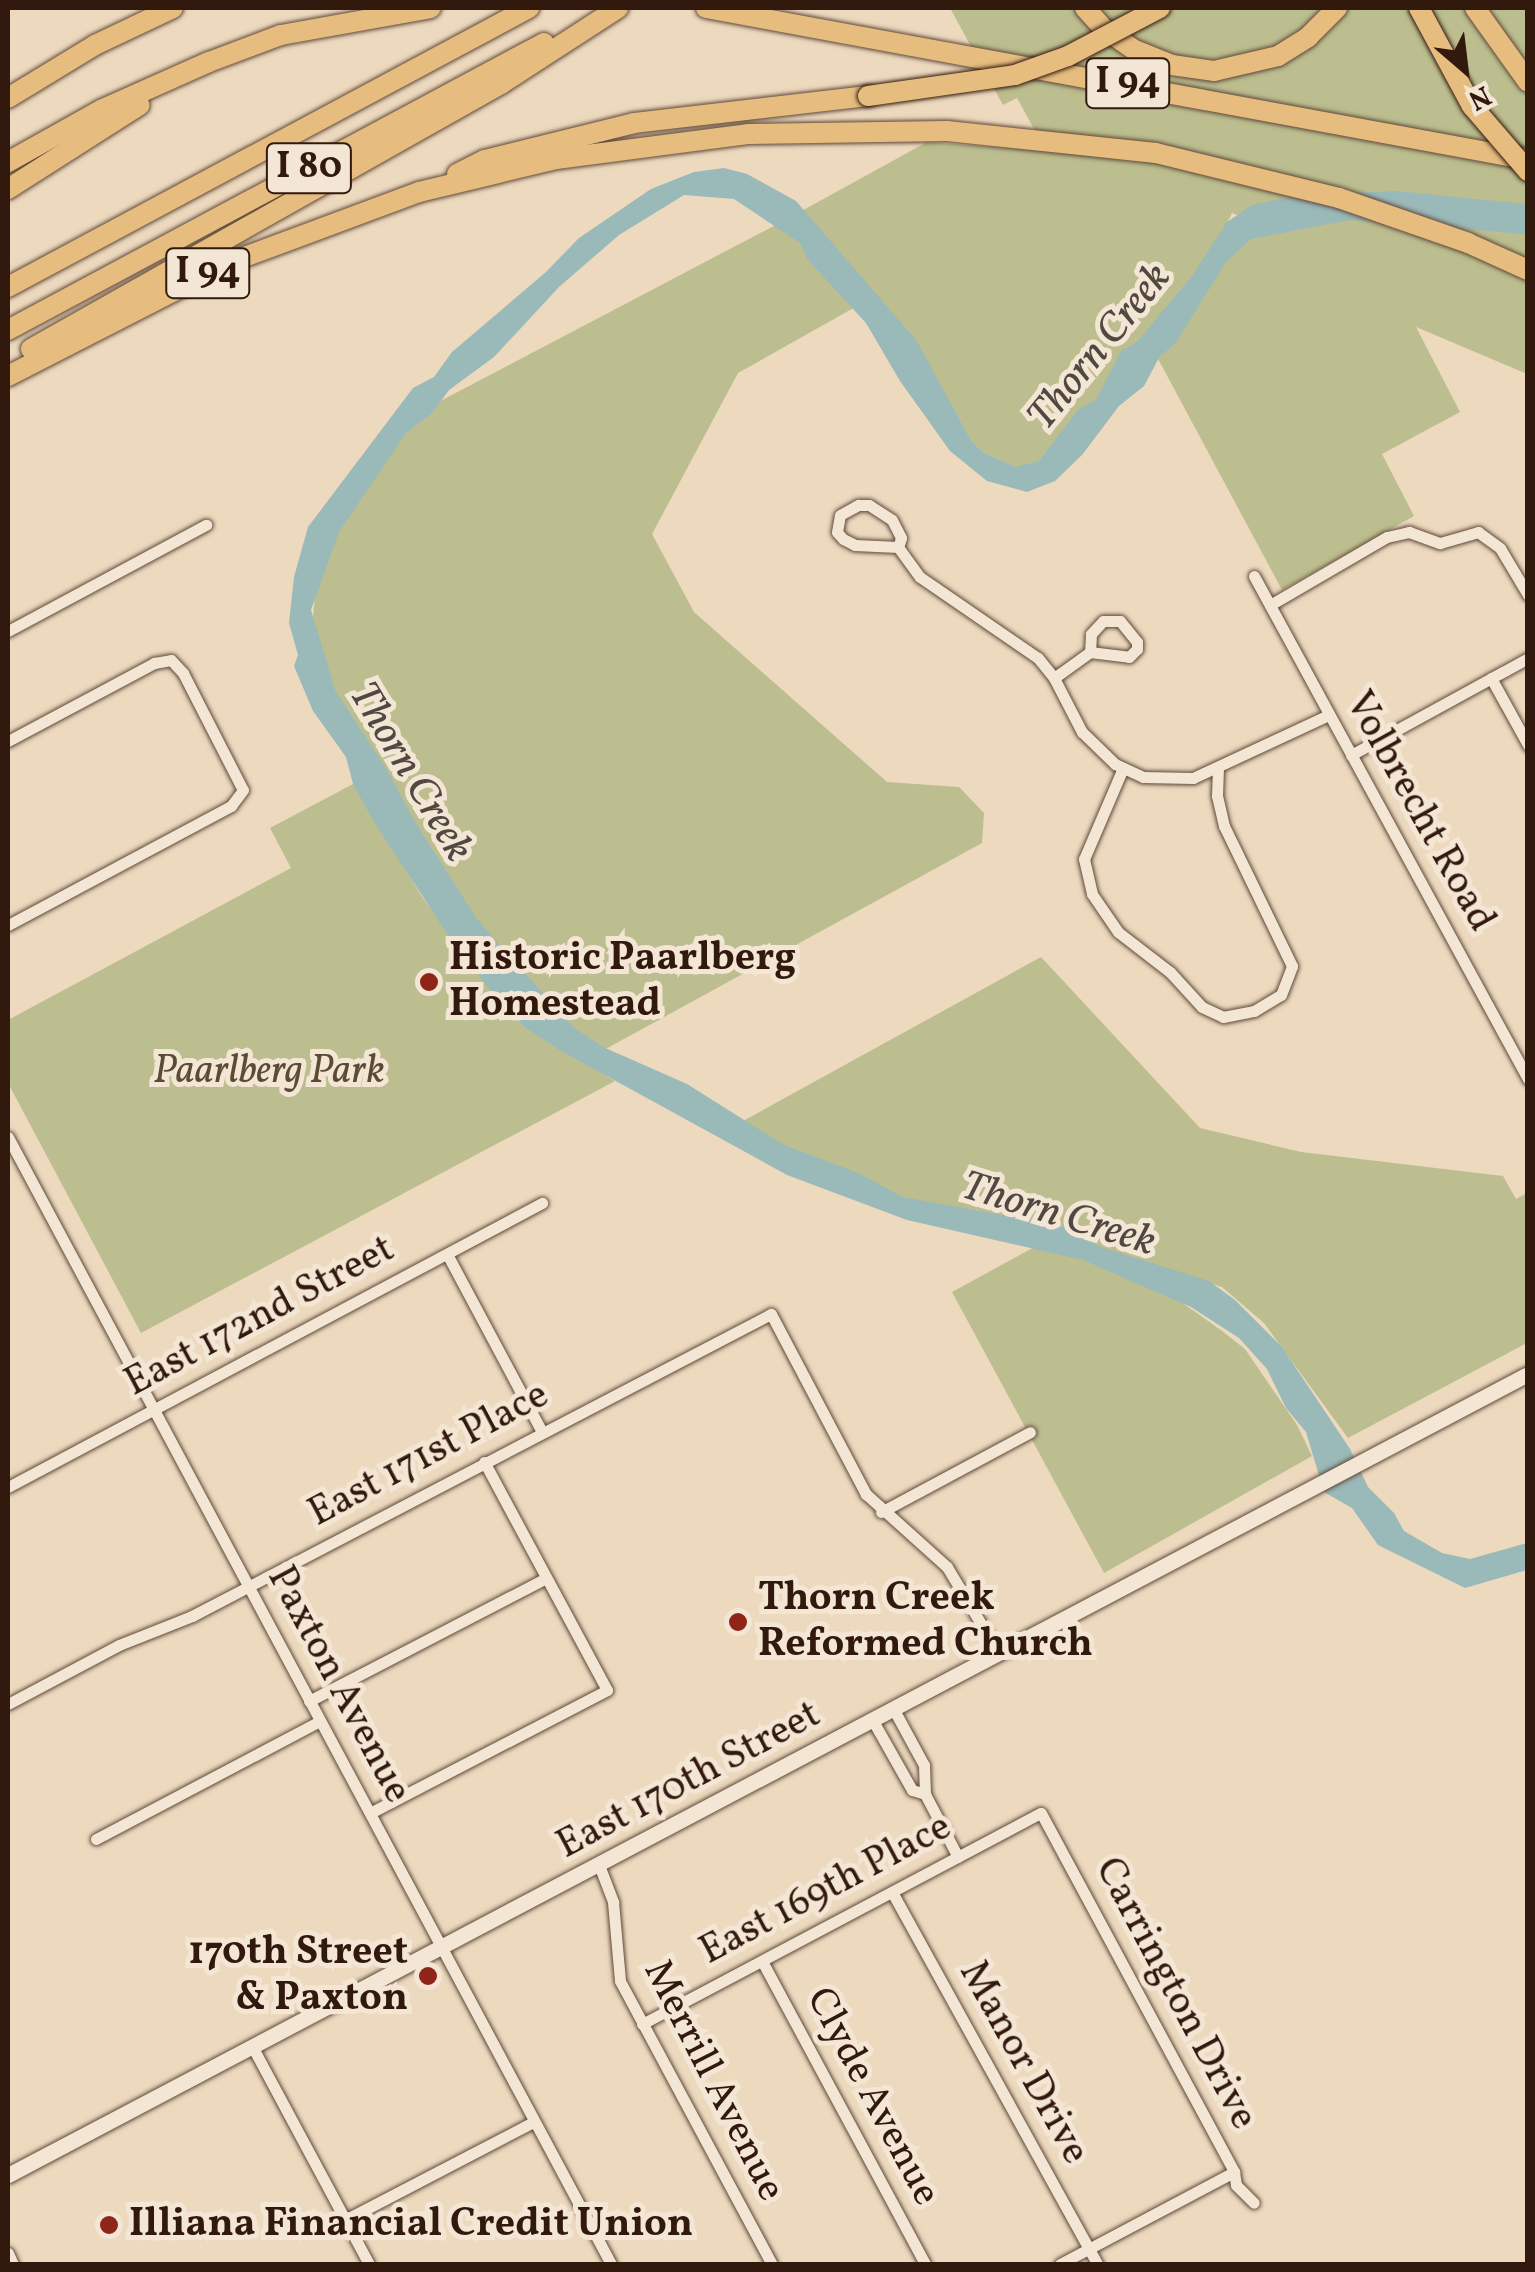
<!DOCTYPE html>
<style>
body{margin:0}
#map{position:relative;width:1535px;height:2272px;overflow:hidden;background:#ecd9be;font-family:Vollkorn,serif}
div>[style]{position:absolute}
.green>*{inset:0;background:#bcbe8f}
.water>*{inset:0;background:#9ab9b9}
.roads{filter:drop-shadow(0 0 2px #604939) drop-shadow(0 0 2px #604939)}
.street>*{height:11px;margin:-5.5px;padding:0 5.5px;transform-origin:5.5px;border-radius:5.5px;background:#f3e6d5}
.secondary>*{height:15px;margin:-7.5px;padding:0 7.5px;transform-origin:7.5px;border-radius:7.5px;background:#f3e6d5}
.highway>*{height:20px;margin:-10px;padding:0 10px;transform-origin:10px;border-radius:10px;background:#e6bc7f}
.bridges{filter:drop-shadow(0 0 2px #32190d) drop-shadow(0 0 2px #32190d)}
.highway-bridge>*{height:20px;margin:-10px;padding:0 10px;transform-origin:10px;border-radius:10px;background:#e6bc7f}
.dots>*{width:28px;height:28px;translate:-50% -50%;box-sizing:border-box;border:5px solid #f3e6d5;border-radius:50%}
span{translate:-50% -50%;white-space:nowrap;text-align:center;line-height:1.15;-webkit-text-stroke:10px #f3e6d5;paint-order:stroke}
.shield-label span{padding:2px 8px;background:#f3e6d5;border:2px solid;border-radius:8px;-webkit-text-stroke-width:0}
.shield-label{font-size:38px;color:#32190d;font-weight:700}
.street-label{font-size:40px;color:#32190d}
.poi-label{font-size:40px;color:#32190d;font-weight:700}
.left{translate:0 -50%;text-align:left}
.right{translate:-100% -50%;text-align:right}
.park-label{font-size:40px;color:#5b4b34;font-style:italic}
.water-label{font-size:42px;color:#514941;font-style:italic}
.frame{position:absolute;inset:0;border:10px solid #32190d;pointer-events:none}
.north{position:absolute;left:1415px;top:20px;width:100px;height:100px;-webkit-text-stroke:8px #f3e6d5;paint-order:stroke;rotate:152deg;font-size:28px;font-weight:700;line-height:40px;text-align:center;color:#32190d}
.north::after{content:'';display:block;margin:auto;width:35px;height:45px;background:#32190d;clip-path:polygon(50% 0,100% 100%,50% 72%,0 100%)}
</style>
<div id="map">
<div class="green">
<div style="clip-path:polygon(950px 8px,1527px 8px,1527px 374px,1416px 327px,1460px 412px,1382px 454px,1414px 516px,1282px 590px,1149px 342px,1248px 234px,1276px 229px,1232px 213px,1205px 270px,1054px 454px,1026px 468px,1016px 467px,983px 452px,971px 440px,948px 399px,798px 213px,927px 142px,1046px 151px,1017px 98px,1003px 105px)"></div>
<div style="clip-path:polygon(787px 219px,866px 301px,738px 373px,652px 534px,694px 612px,887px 782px,959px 787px,984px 813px,982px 843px,591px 1057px,550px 1034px,331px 701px,313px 619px,317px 568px,366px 481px,427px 408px)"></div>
<div style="clip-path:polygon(353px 784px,422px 897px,497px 999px,524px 1027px,615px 1081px,141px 1333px,8px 1083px,8px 1020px,291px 868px,270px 828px)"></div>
<div style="clip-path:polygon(1041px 957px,1200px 1128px,1301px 1152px,1503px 1176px,1516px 1199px,1527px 1193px,1527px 1343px,1348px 1438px,1264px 1323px,1222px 1287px,1073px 1240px,963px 1217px,793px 1161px,734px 1126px)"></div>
<div style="clip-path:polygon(1040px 1244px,1160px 1287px,1222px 1331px,1245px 1349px,1297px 1425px,1312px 1456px,1104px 1573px,952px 1292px)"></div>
</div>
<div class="water">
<div style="clip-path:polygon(724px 168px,747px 174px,796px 201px,916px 340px,971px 440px,983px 452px,1016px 467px,1039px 461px,1078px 410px,1096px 400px,1121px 351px,1137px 342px,1192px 276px,1227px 222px,1252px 205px,1300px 195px,1397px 191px,1527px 204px,1527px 234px,1350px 220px,1251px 239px,1226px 262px,1175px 344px,1160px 356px,1144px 386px,1119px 406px,1082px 455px,1055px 481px,1027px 492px,987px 481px,950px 451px,900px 381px,866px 323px,808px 260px,800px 243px,734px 199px,684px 195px,619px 235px,559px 287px,494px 357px,449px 390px,432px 413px,406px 433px,339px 532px,311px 610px,335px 690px,387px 770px,415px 822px,477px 919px,573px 1027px,603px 1047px,687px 1084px,784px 1145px,858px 1173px,903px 1197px,1067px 1227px,1101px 1247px,1209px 1281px,1235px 1300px,1282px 1347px,1350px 1449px,1368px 1487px,1394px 1513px,1404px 1531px,1442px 1553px,1470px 1559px,1527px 1543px,1527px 1570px,1465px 1588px,1378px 1545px,1352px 1508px,1324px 1492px,1306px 1432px,1286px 1408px,1267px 1369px,1239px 1338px,1191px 1307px,1083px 1260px,907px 1220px,787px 1175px,563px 1052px,524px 1027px,497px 999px,453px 943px,374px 822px,353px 784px,346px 757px,313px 711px,294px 666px,298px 655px,289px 623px,294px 577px,308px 527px,413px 388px,434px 377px,452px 352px,546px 272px,579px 238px,651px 189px,694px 172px)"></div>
</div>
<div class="roads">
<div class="street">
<div style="left:898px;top:547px;width:43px;rotate:-177.3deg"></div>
<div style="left:855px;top:545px;width:13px;rotate:-153deg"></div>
<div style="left:843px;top:539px;width:9px;rotate:-131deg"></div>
<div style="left:837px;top:532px;width:17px;rotate:-80deg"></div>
<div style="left:840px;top:515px;width:21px;rotate:-29deg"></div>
<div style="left:858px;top:505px;width:11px"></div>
<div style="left:869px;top:505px;width:27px;rotate:33deg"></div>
<div style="left:892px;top:520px;width:20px;rotate:63deg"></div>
<div style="left:901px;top:538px;width:9px;rotate:108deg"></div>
<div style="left:898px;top:547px;width:37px;rotate:54deg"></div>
<div style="left:920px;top:577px;width:143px;rotate:34.5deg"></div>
<div style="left:1038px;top:658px;width:26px;rotate:51deg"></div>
<div style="left:1054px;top:678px;width:61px;rotate:62.6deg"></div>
<div style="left:1082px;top:732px;width:46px;rotate:44.1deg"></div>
<div style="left:1115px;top:764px;width:31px;rotate:25deg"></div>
<div style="left:1143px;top:777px;width:50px;rotate:1.1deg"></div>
<div style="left:1193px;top:778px;width:150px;rotate:-24.9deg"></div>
<div style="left:1254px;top:576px;width:573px;rotate:61.42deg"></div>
<div style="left:1270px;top:605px;width:135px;rotate:-30.2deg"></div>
<div style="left:1387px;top:537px;width:23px;rotate:-13deg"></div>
<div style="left:1409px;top:532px;width:33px;rotate:20deg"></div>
<div style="left:1440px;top:543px;width:40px;rotate:-16deg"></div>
<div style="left:1478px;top:532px;width:27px;rotate:36deg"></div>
<div style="left:1500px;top:548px;width:55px;rotate:59.2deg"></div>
<div style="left:8px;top:631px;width:225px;rotate:-28.2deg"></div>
<div style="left:1054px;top:678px;width:44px;rotate:-35.8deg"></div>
<div style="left:1090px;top:652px;width:39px;rotate:7deg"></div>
<div style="left:1129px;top:657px;width:11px;rotate:-45deg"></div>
<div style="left:1137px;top:649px;width:7px;rotate:-90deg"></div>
<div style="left:1137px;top:642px;width:27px;rotate:-129deg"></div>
<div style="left:1120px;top:621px;width:17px;rotate:180deg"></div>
<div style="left:1103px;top:621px;width:18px;rotate:133deg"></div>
<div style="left:1091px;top:634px;width:18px;rotate:93deg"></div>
<div style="left:1491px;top:678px;width:77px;rotate:61.1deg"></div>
<div style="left:8px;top:741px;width:166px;rotate:-28.1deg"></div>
<div style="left:154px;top:663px;width:17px;rotate:-10deg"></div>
<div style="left:171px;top:660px;width:18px;rotate:47deg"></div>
<div style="left:183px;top:673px;width:131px;rotate:62.9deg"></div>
<div style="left:243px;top:790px;width:20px;rotate:127deg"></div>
<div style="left:231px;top:806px;width:253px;rotate:151.9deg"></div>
<div style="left:1351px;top:755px;width:202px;rotate:-28.7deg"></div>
<div style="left:1123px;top:768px;width:99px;rotate:113.2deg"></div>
<div style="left:1084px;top:859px;width:36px;rotate:77deg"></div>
<div style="left:1092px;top:894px;width:46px;rotate:55.6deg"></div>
<div style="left:1118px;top:932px;width:66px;rotate:37.6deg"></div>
<div style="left:1170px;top:972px;width:47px;rotate:47.6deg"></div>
<div style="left:1202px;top:1007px;width:23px;rotate:25deg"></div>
<div style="left:1223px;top:1017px;width:32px;rotate:-11deg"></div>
<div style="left:1254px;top:1011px;width:31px;rotate:-31deg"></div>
<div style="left:1281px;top:995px;width:31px;rotate:-69deg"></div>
<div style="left:1292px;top:966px;width:156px;rotate:-115.9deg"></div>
<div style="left:1224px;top:826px;width:31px;rotate:-103deg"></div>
<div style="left:1217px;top:796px;width:27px;rotate:-88deg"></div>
<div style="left:8px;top:1137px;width:1278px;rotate:61.85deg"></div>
<div style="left:447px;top:1254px;width:202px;rotate:61.9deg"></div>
<div style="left:8px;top:1487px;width:605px;rotate:-28.01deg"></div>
<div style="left:881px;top:1512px;width:169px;rotate:-28.2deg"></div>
<div style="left:309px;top:1701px;width:267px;rotate:-27.4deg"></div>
<div style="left:8px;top:1704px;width:126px;rotate:-28deg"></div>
<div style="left:119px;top:1645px;width:79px;rotate:-21.7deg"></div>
<div style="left:192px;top:1616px;width:653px;rotate:-27.55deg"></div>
<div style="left:771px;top:1314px;width:204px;rotate:62.2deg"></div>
<div style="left:866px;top:1494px;width:109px;rotate:42deg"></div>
<div style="left:947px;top:1567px;width:101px;rotate:59.1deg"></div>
<div style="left:894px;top:1710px;width:63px;rotate:61.4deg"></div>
<div style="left:924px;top:1765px;width:29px;rotate:88deg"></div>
<div style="left:925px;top:1794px;width:71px;rotate:62.4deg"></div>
<div style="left:873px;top:1721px;width:79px;rotate:60.5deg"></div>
<div style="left:912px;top:1790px;width:14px;rotate:17deg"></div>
<div style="left:370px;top:1813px;width:267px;rotate:-27.4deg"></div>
<div style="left:607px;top:1690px;width:259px;rotate:-118.3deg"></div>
<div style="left:96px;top:1839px;width:253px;rotate:-27.8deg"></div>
<div style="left:599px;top:1865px;width:40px;rotate:69deg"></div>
<div style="left:613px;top:1902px;width:79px;rotate:84.9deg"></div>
<div style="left:620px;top:1981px;width:321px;rotate:61.8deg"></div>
<div style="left:892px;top:1892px;width:425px;rotate:61.1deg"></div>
<div style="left:762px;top:1961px;width:344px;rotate:61.7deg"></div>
<div style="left:642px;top:2024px;width:451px;rotate:-27.9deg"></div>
<div style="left:1041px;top:1813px;width:408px;rotate:61.7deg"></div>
<div style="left:1234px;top:2172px;width:13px;rotate:81deg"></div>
<div style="left:1236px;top:2185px;width:25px;rotate:45deg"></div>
<div style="left:252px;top:2046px;width:247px;rotate:61.8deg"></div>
<div style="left:345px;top:2220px;width:212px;rotate:-27.5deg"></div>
<div style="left:8px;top:2253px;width:12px;rotate:66deg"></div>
<div style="left:1060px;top:2264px;width:197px;rotate:-27.9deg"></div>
</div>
<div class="secondary">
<div style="left:8px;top:2175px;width:1718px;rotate:-27.79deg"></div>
</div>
<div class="highway">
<div style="left:706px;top:8px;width:833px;rotate:10.45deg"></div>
<div style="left:1085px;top:8px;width:27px;rotate:48deg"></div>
<div style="left:1103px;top:28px;width:39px;rotate:35deg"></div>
<div style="left:1135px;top:50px;width:40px;rotate:22deg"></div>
<div style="left:1172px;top:65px;width:42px;rotate:8.1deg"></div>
<div style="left:1214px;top:71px;width:66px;rotate:-13.2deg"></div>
<div style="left:1278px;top:56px;width:36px;rotate:-32deg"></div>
<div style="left:1308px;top:37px;width:41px;rotate:-45deg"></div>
<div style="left:1475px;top:8px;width:91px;rotate:54.4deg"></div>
<div style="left:8px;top:98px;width:102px;rotate:-31.3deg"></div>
<div style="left:95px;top:45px;width:86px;rotate:-25.4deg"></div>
<div style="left:8px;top:162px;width:107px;rotate:-29.2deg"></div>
<div style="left:101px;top:110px;width:118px;rotate:-24deg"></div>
<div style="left:209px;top:62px;width:77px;rotate:-20.6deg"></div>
<div style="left:281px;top:35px;width:152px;rotate:-10.2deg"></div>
<div style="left:457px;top:174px;width:31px;rotate:-27deg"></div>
<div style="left:485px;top:160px;width:154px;rotate:-13.9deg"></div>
<div style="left:634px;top:123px;width:236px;rotate:-6.6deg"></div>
<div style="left:8px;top:189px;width:156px;rotate:-32.5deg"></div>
<div style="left:8px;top:287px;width:591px;rotate:-28.17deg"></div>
<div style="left:8px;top:330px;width:608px;rotate:-28.17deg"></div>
<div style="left:31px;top:349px;width:540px;rotate:-29.42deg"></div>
<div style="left:501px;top:84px;width:140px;rotate:-33deg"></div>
<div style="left:8px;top:376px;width:250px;rotate:-27.1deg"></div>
<div style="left:231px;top:262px;width:201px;rotate:-20.4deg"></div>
<div style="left:419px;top:192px;width:141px;rotate:-13.5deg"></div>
<div style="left:556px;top:159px;width:195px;rotate:-7.4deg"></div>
<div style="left:749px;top:134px;width:198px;rotate:-0.9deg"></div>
<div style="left:947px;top:131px;width:210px;rotate:6deg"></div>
<div style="left:1156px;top:153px;width:188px;rotate:13.8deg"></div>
<div style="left:1339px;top:198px;width:137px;rotate:19.2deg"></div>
<div style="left:1468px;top:243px;width:66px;rotate:24.2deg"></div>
</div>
</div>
<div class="bridges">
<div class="highway-bridge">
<div style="left:1419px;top:8px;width:111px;rotate:61.6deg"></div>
<div style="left:1472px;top:106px;width:86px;rotate:49.3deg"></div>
<div style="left:868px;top:96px;width:148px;rotate:-8.1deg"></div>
<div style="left:1015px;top:75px;width:56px;rotate:-19.7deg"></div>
<div style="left:1068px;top:56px;width:104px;rotate:-27.6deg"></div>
</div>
</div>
<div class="dots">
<div style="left:429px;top:982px;background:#8f2418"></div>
<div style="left:738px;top:1622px;background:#8f2418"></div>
<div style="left:428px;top:1976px;background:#8f2418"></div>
<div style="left:109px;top:2225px;background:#8f2418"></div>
</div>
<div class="shield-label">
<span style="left:1128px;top:83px">I 94</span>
<span style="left:309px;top:168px">I 80</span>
<span style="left:208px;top:273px">I 94</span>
</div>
<div class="street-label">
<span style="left:1419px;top:812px;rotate:61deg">Volbrecht Road</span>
<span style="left:260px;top:1317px;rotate:-28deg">East 172nd Street</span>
<span style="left:429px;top:1455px;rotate:-28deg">East 171st Place</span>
<span style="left:338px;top:1685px;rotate:62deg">Paxton Avenue</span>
<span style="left:689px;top:1781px;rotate:-28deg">East 170th Street</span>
<span style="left:826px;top:1890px;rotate:-28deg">East 169th Place</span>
<span style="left:1175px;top:1994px;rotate:62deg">Carrington Drive</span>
<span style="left:1023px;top:2063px;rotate:61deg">Manor Drive</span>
<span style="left:713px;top:2081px;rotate:63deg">Merrill Avenue</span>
<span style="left:872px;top:2097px;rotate:62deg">Clyde Avenue</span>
</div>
<div class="poi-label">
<span class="left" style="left:449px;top:982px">Historic Paarlberg<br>Homestead</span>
<span class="left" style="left:758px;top:1622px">Thorn Creek<br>Reformed Church</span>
<span class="right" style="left:408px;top:1976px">170th Street<br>&amp; Paxton</span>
<span class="left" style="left:129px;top:2225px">Illiana Financial Credit Union</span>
</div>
<div class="park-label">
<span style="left:269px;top:1072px">Paarlberg Park</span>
</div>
<div class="water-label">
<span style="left:1101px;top:348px;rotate:-51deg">Thorn Creek</span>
<span style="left:409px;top:773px;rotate:59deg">Thorn Creek</span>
<span style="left:1058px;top:1216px;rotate:17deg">Thorn Creek</span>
</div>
<div class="frame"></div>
<div class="north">N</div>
</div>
